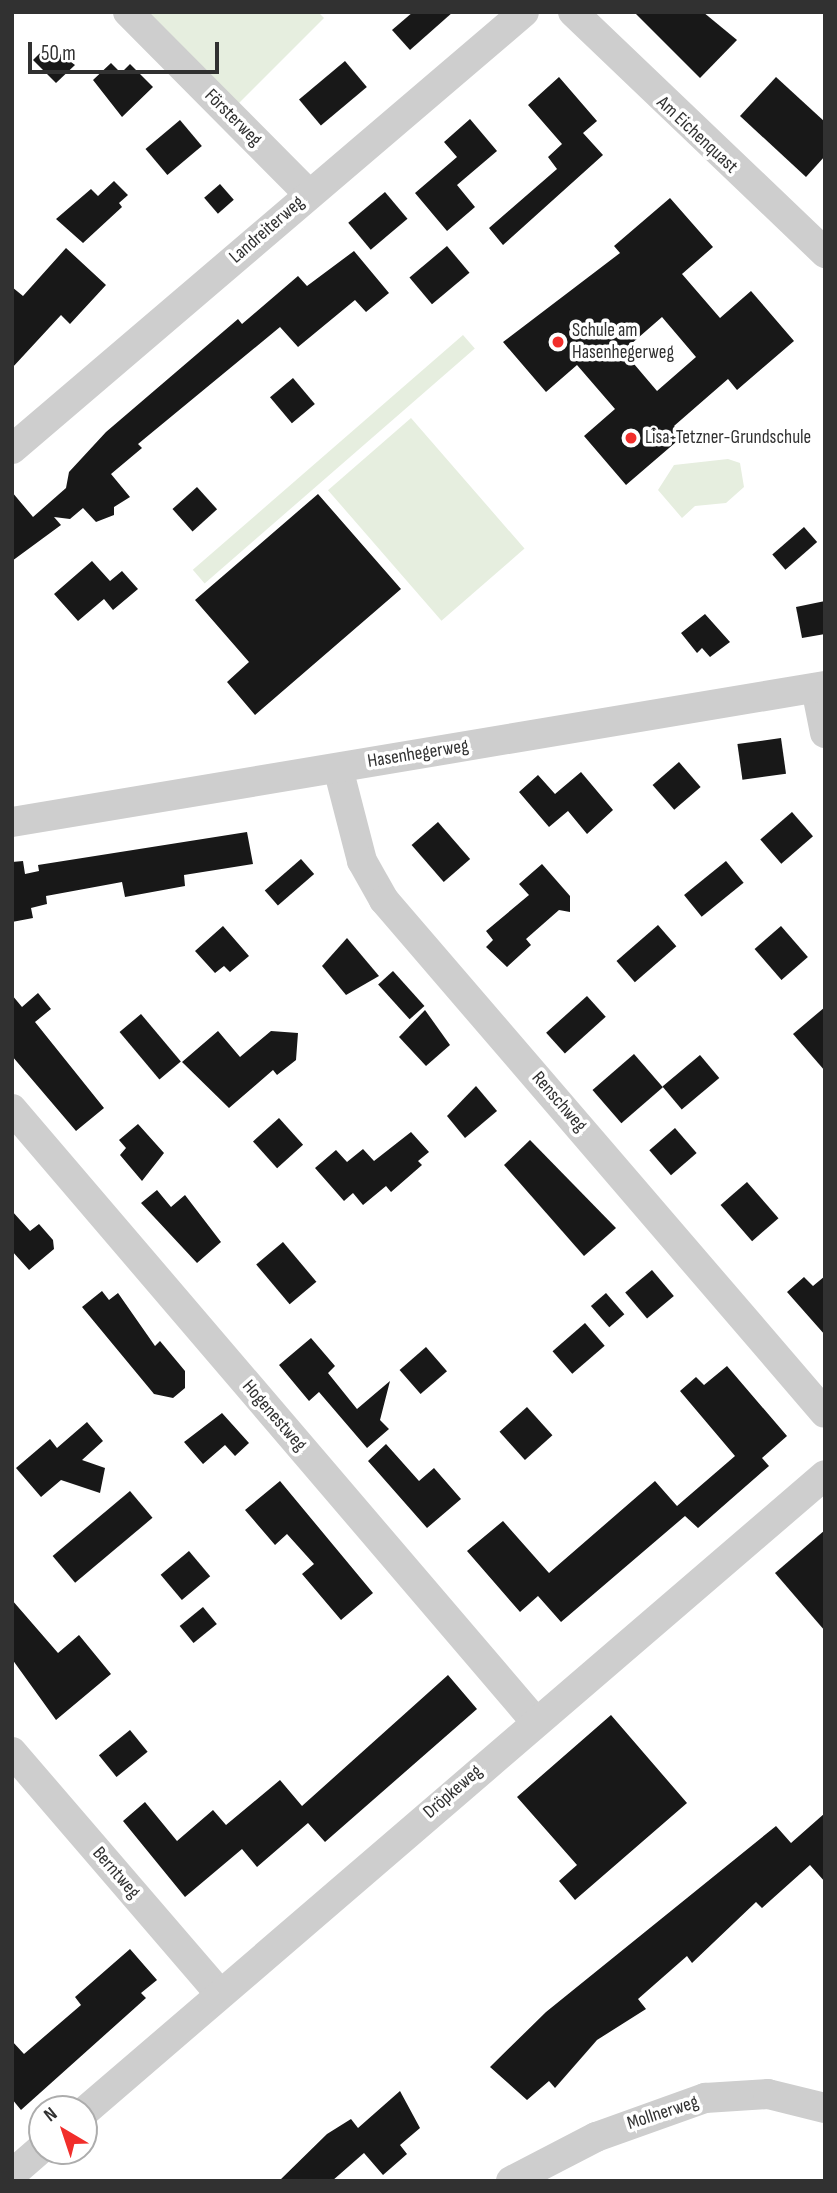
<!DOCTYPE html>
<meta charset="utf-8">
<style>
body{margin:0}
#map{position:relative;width:837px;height:2193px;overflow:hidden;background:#fff;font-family:"Sofia Sans Condensed",sans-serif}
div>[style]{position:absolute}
.green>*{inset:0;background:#e6eedf;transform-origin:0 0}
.building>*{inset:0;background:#181818;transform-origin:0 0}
.street>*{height:30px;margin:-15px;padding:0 15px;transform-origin:15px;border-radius:15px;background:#cecece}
.dots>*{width:19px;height:19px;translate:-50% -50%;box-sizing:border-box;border:4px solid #fff;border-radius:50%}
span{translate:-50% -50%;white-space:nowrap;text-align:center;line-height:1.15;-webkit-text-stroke:7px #fff;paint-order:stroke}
.street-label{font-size:19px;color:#313131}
.poi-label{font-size:19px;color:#313131}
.left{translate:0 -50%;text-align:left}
.frame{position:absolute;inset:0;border:14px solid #313131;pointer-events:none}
.north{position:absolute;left:28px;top:2095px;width:70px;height:70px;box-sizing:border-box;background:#fff;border:2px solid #adadad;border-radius:50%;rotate:321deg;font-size:19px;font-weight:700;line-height:28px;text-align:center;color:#313131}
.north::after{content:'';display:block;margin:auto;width:24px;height:32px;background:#f12e2b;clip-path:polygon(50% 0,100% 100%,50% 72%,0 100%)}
.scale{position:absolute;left:28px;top:42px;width:191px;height:32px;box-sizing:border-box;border:4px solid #313131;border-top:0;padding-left:9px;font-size:21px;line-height:24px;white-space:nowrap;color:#313131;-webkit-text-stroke:5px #fff;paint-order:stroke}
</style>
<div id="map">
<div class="green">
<div style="clip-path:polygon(145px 12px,318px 12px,324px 18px,237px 105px)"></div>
<div style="left:463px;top:335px;width:18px;height:358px;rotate:49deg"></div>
<div style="left:411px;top:418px;width:173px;height:110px;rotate:49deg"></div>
<div style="clip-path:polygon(728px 459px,740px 463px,744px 487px,726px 503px,695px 506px,682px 518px,658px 490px,674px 465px)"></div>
</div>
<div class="building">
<div style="clip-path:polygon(413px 12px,453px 12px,410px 50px,392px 30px)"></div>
<div style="clip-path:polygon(634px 12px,703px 12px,737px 40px,700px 78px)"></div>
<div style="clip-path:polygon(48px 45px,75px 65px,56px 83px,33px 60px)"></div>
<div style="left:345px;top:61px;width:34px;height:60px;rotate:50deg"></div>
<div style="clip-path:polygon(111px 63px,121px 73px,130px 64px,153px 87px,122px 117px,93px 80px)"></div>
<div style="clip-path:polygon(559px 77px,597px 121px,583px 133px,603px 155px,503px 245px,489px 228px,557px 169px,548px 157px,562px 144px,528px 105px)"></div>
<div style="clip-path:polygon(776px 77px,825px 122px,825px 156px,806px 177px,740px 116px)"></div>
<div style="clip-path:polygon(470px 119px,497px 151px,457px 185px,475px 207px,447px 231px,415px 193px,457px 157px,444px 142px)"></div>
<div style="left:180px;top:120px;width:34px;height:45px;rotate:50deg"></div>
<div style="clip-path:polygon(114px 181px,128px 195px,119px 203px,122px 207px,83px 243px,56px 219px,91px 189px,98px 196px)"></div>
<div style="left:220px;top:184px;width:21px;height:21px;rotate:49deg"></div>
<div style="left:385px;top:192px;width:35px;height:48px;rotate:50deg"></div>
<div style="clip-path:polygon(evenodd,670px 198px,713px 247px,682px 274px,720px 318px,751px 291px,794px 341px,737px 390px,728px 379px,674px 426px,683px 436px,626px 485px,584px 436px,615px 409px,577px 365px,546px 392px,503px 342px,620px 253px,614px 246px,670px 198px,662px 317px,696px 357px,657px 391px,623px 351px,662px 317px)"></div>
<div style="left:447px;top:246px;width:35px;height:49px;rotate:50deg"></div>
<div style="clip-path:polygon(66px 248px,106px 285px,70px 324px,61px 315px,12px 368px,12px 287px,23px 296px)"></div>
<div style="clip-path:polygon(354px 251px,389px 293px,366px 312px,355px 300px,298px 347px,280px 327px,138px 444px,142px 448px,111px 474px,130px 497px,114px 507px,114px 515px,96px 522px,83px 508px,70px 519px,54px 517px,61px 525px,12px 561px,12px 492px,33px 517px,66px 488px,69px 472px,106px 432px,238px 319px,242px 324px,298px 276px,307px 286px)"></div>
<div style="left:293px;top:378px;width:34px;height:30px;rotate:50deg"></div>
<div style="left:197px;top:487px;width:30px;height:33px;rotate:48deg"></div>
<div style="clip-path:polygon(318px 494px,401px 589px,255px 715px,227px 682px,249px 662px,195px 600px)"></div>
<div style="left:804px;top:527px;width:20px;height:42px;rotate:49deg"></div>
<div style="clip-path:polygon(92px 561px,110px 581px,122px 571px,138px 589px,113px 610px,104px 599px,78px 621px,54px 594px)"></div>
<div style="clip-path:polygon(825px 601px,825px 634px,802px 638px,796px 607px)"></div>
<div style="clip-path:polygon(705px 614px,730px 642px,710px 657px,702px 648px,697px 653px,681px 633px)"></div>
<div style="left:781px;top:738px;width:36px;height:44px;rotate:82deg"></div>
<div style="left:679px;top:762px;width:33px;height:35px;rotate:49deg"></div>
<div style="clip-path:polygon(581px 772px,613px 810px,587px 834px,568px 811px,549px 827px,519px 792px,538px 775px,555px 794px)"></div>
<div style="left:792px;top:812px;width:32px;height:42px;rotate:49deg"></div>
<div style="left:438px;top:822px;width:49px;height:35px;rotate:49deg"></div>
<div style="clip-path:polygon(247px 832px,253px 864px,184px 875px,185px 886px,125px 897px,122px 882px,46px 896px,47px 904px,31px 908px,33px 918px,12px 922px,12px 862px,23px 861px,25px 874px,39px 871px,38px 865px)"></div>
<div style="left:301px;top:859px;width:20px;height:48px;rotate:49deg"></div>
<div style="left:726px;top:861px;width:28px;height:54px;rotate:51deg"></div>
<div style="clip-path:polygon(542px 864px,570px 896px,570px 912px,559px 910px,526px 939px,531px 945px,507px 967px,486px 947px,493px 940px,486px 931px,529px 895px,519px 884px)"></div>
<div style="left:658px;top:925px;width:28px;height:55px;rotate:49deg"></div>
<div style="clip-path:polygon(223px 926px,249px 956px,230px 972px,224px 966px,215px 973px,195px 951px)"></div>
<div style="left:781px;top:926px;width:41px;height:35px;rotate:49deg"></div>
<div style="clip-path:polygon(347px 938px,379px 976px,346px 995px,322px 966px)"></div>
<div style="left:393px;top:971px;width:47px;height:20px;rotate:48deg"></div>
<div style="clip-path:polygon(38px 993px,51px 1009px,35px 1022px,104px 1108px,76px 1131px,12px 1056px,12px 995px,22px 1007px)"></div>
<div style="left:587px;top:996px;width:28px;height:55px;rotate:48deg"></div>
<div style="clip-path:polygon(825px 1007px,825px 1071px,793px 1034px)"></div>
<div style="clip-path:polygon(425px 1010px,450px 1045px,426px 1066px,399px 1037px)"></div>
<div style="left:141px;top:1014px;width:62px;height:28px;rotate:50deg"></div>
<div style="clip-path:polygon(218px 1031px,240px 1057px,271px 1031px,298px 1033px,296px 1060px,277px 1075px,273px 1070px,229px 1108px,182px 1062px)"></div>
<div style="left:634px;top:1054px;width:44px;height:55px;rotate:49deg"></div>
<div style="left:700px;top:1055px;width:30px;height:49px;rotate:50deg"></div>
<div style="clip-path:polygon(476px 1086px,497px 1111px,465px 1138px,447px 1116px)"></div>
<div style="left:279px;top:1118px;width:36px;height:35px;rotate:48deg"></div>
<div style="clip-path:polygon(138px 1124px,164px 1153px,142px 1181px,120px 1155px,126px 1148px,119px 1140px)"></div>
<div style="left:675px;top:1128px;width:33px;height:34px;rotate:49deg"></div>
<div style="clip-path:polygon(411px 1132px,429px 1152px,418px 1161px,422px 1165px,391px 1192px,386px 1186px,363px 1205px,353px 1193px,344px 1201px,315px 1168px,336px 1150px,347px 1162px,363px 1149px,374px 1161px)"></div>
<div style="clip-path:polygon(530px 1140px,616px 1228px,584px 1256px,504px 1165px)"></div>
<div style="left:747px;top:1182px;width:48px;height:35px;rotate:49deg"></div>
<div style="clip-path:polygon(157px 1190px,171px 1207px,185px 1195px,221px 1242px,197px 1263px,141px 1203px)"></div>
<div style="clip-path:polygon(12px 1211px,30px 1231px,39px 1224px,53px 1240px,54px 1249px,29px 1270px,12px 1251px)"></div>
<div style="left:283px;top:1242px;width:52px;height:35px;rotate:50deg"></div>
<div style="left:652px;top:1270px;width:34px;height:35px;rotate:50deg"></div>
<div style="clip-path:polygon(825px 1276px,825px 1335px,787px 1292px,804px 1277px,813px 1286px)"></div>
<div style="clip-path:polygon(102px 1291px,109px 1300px,118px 1293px,155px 1346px,160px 1341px,185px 1371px,185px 1388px,173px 1398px,154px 1394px,82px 1307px)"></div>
<div style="left:606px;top:1293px;width:28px;height:20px;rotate:49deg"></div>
<div style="left:585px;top:1323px;width:30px;height:43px;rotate:49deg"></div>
<div style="clip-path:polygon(311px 1338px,335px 1366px,328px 1373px,357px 1409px,390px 1381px,380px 1420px,389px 1429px,367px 1448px,319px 1392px,309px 1401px,279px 1365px)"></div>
<div style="left:426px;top:1347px;width:32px;height:35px;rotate:49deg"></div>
<div style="clip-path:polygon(727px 1366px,787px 1436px,762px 1458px,769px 1466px,698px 1528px,685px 1516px,561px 1622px,538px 1596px,520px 1612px,467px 1551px,503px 1521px,549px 1573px,655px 1481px,677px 1506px,735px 1456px,680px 1391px,696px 1377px,704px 1385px)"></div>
<div style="left:527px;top:1407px;width:38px;height:37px;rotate:48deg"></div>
<div style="clip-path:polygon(222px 1413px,249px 1443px,235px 1456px,225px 1445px,203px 1464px,184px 1442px)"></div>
<div style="clip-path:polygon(87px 1422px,103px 1441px,82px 1460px,105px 1468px,100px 1493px,61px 1480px,41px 1497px,16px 1468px,50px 1439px,57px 1448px)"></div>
<div style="clip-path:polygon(386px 1444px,419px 1481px,434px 1468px,461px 1499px,427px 1528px,368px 1461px)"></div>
<div style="clip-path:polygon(280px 1481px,373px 1593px,341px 1620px,302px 1574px,314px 1564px,287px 1534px,275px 1545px,245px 1510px)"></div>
<div style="left:130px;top:1491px;width:35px;height:101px;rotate:50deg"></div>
<div style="clip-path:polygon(825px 1530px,825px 1631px,775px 1573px)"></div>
<div style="left:189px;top:1551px;width:33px;height:37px;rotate:50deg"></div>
<div style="clip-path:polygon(12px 1600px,58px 1653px,79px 1635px,111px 1674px,56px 1720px,12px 1659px)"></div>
<div style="left:203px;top:1607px;width:22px;height:30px;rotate:51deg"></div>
<div style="clip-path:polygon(448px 1675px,477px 1709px,325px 1842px,308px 1823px,257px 1867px,242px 1849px,185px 1897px,123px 1821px,145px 1802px,177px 1841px,213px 1810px,226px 1825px,280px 1780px,302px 1806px)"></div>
<div style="clip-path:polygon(611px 1715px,687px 1803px,575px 1900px,559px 1881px,577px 1865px,517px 1797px)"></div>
<div style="left:130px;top:1730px;width:28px;height:40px;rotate:51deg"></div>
<div style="clip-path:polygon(825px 1813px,825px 1882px,810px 1865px,762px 1908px,756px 1902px,692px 1963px,687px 1956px,638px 1999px,646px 2009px,597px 2040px,555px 2088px,549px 2081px,527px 2100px,490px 2067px,546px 2012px,776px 1826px,791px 1843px)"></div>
<div style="clip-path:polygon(130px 1949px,157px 1980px,141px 1993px,146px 1998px,21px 2110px,12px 2099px,12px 2041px,24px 2054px,81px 2005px,75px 1997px)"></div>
<div style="clip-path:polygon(400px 2091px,420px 2128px,400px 2145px,407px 2154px,383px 2175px,364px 2153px,332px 2181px,279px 2181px,327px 2134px,351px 2119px,358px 2128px)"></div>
</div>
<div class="street">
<div style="left:128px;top:12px;width:257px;rotate:45.2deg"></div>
<div style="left:573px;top:12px;width:349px;rotate:43.7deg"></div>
<div style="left:12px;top:449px;width:673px;rotate:-40.48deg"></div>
<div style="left:816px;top:688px;width:46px;rotate:78.7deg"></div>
<div style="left:338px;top:768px;width:96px;rotate:75.5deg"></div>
<div style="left:362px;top:861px;width:45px;rotate:60.6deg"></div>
<div style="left:384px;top:900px;width:676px;rotate:49.32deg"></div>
<div style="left:12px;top:822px;width:824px;rotate:-9.5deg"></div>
<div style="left:12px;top:1109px;width:806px;rotate:49.48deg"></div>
<div style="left:12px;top:1752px;width:319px;rotate:49.3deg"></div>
<div style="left:84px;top:2112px;width:977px;rotate:-40.68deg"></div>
<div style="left:12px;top:2174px;width:40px;rotate:-41deg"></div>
<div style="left:511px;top:2181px;width:96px;rotate:-27.4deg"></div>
<div style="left:596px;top:2137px;width:116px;rotate:-19.7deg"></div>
<div style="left:705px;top:2098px;width:63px;rotate:-3.6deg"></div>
<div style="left:768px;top:2094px;width:59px;rotate:13.8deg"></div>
</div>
<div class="dots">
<div style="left:558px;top:342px;background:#f12e2b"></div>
<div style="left:631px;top:438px;background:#f12e2b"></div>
</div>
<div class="street-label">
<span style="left:233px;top:118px;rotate:45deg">Försterweg</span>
<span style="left:697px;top:135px;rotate:43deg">Am Eichenquast</span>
<span style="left:267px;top:230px;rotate:-41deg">Landreiterweg</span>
<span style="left:418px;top:754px;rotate:-9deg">Hasenhegerweg</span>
<span style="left:559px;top:1102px;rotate:49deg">Renschweg</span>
<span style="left:274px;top:1416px;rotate:49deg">Hogenestweg</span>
<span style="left:453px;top:1792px;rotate:-41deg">Dröpkeweg</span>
<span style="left:116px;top:1873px;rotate:49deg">Berntweg</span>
<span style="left:663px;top:2113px;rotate:-18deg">Mollnerweg</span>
</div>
<div class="poi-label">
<span class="left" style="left:572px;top:342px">Schule am<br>Hasenhegerweg</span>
<span class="left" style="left:645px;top:438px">Lisa-Tetzner-Grundschule</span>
</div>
<div class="frame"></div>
<div class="north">N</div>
<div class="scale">50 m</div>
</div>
